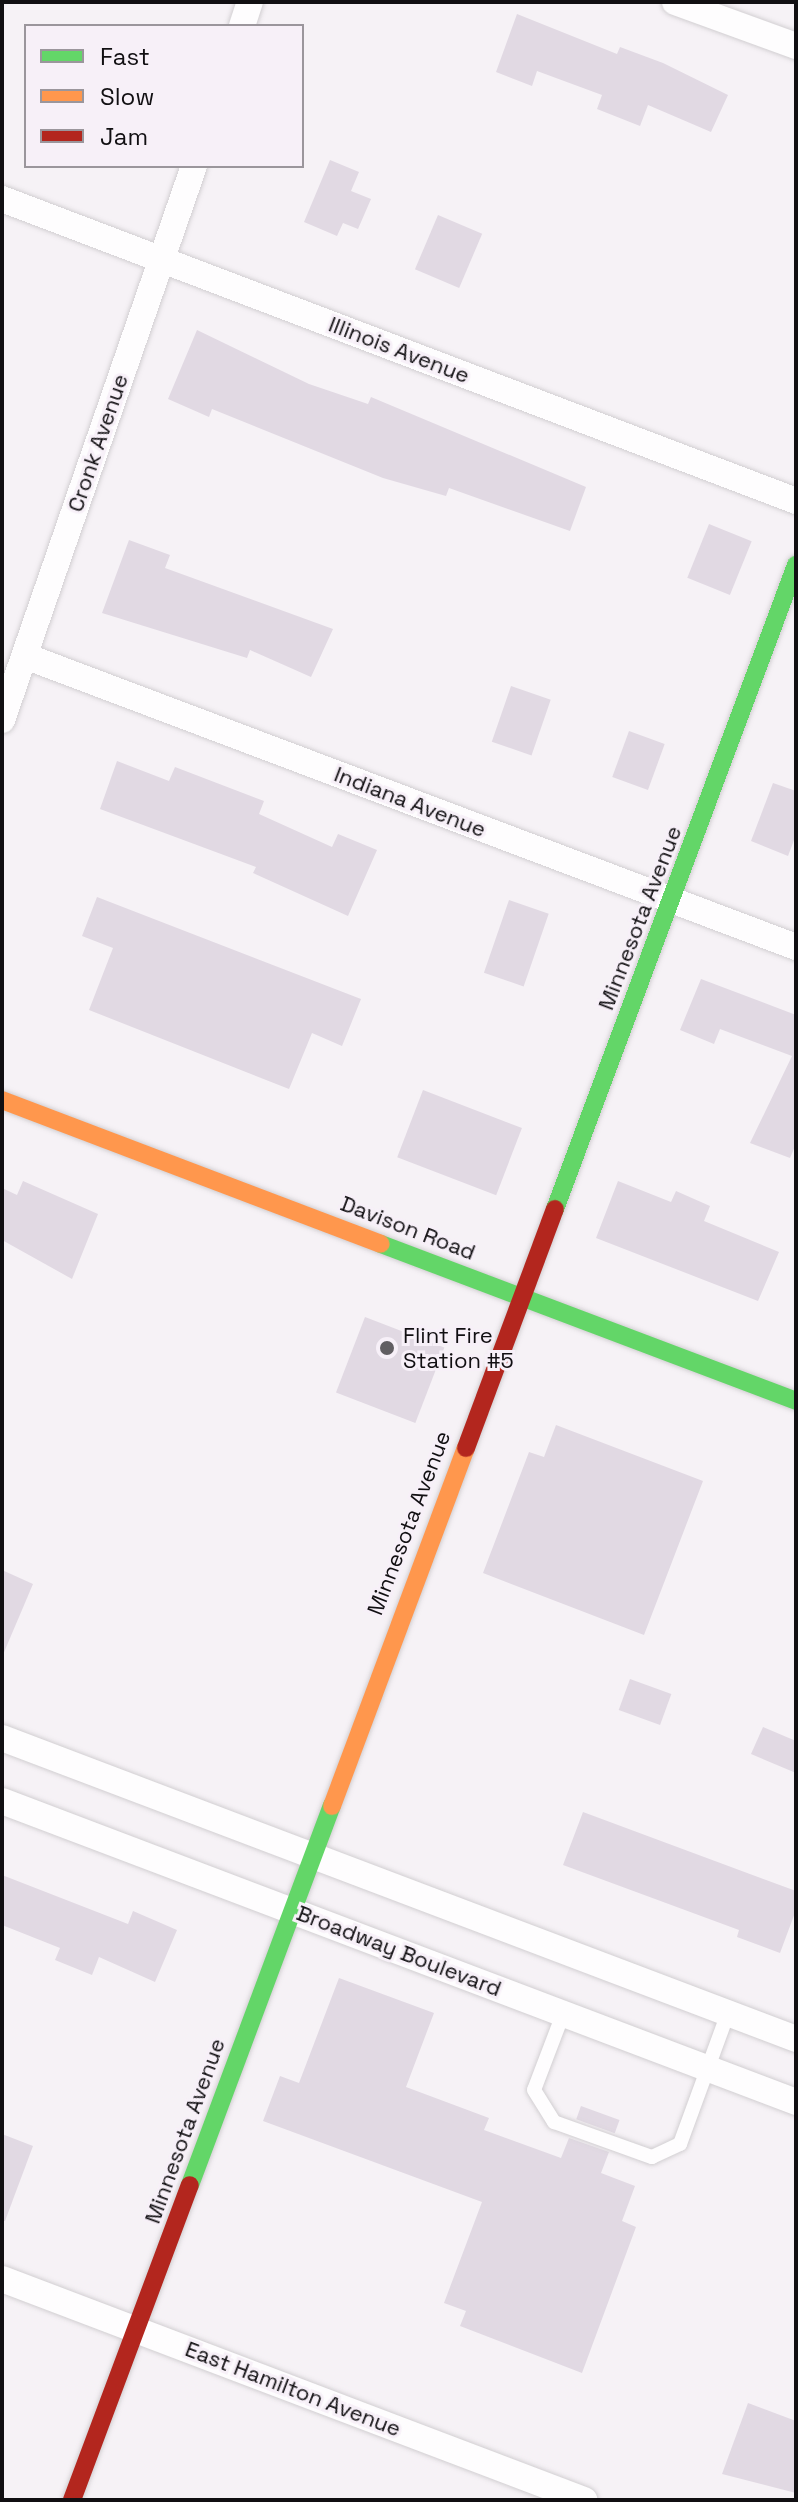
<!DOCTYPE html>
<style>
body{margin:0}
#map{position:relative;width:798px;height:2502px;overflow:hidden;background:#f6f2f6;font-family:"Space Grotesk",sans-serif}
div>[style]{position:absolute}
.building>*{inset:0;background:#e1d9e3;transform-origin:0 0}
.roads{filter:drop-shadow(0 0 2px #d2cfd2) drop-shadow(0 0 2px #d2cfd2)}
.lane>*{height:14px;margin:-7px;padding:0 7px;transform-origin:7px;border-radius:7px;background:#fefdfe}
.street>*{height:26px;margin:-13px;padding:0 13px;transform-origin:13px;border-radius:13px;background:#fefdfe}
.fast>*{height:18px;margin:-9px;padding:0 9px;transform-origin:9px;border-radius:9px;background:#63d668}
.slow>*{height:18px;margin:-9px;padding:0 9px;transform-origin:9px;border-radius:9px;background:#ff974d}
.jam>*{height:18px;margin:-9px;padding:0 9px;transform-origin:9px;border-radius:9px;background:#b3261e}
.dots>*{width:22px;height:22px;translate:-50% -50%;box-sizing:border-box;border:4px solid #f7f0f8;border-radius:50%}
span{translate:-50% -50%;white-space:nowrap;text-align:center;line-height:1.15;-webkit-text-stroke:6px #f7f0f8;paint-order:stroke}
.street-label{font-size:22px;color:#110f12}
.poi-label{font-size:22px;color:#110f12}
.left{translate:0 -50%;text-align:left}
.frame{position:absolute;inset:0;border:4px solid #110f12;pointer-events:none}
.legend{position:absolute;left:24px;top:24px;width:280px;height:144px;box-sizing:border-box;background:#f7f0f8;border:2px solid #9b969c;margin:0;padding:10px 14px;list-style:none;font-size:24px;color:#110f12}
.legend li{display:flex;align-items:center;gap:16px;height:40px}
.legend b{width:40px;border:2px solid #9b969c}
</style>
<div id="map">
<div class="building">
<div style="clip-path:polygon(517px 14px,617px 54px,620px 47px,663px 63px,728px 95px,711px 132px,648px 105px,640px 126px,597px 109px,602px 95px,537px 71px,532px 86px,496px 72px)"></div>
<div style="clip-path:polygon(330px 160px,359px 172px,351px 191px,371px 199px,358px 229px,343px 223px,337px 236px,304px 222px)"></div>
<div style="left:438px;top:215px;width:48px;height:59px;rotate:23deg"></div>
<div style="clip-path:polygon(197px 330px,309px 384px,368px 404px,371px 397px,586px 487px,570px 531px,449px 488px,446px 496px,383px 478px,212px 409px,209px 417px,168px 399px)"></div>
<div style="left:709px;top:524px;width:46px;height:58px;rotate:22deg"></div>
<div style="clip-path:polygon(129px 540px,170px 555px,165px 568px,333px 629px,311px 677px,250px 650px,247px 658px,102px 613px)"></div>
<div style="left:511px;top:686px;width:42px;height:59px;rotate:19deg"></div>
<div style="left:629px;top:731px;width:38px;height:49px;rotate:20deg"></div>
<div style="clip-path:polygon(117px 761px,169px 781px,175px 767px,264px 801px,259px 814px,332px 847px,338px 834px,377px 850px,348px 916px,253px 873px,256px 867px,100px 809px)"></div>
<div style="clip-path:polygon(773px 783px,796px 791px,796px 835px,788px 856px,751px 841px)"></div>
<div style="clip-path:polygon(97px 897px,361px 999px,342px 1046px,312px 1033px,289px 1089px,89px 1010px,113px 948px,82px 936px)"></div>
<div style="left:509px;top:900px;width:42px;height:77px;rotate:19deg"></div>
<div style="clip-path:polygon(701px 979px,796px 1015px,796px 1144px,790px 1158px,750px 1143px,792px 1056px,720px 1029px,714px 1044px,680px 1030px)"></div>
<div style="left:423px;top:1090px;width:106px;height:72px;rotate:21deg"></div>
<div style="clip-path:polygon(23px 1181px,98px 1214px,72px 1279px,2px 1240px,2px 1188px,17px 1195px)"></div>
<div style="clip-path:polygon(618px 1181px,671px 1202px,676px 1191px,710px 1206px,704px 1221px,779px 1252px,758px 1301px,596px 1238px)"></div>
<div style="left:365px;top:1317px;width:85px;height:81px;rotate:21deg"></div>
<div style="clip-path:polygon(556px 1425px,703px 1481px,644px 1635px,483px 1573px,529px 1452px,544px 1457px)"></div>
<div style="clip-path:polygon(2px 1570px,33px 1584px,2px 1657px)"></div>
<div style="left:630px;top:1679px;width:44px;height:33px;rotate:20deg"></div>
<div style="clip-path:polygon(763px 1727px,796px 1741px,796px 1773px,751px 1754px)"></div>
<div style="clip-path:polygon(583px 1812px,796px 1891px,796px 1910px,780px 1953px,737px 1937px,739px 1930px,563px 1865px)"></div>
<div style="clip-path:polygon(2px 1875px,128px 1924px,133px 1911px,177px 1930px,155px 1982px,99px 1957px,92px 1975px,55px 1960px,60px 1948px,2px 1925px)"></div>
<div style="clip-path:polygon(339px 1978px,434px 2013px,406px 2087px,489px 2118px,484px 2130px,561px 2158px,569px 2138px,609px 2152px,601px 2173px,635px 2186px,622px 2221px,636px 2227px,582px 2373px,460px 2326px,466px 2311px,444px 2303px,482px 2202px,263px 2121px,280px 2076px,299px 2083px)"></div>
<div style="left:581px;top:2106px;width:41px;height:14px;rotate:20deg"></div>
<div style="clip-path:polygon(2px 2134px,33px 2146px,5px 2221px,2px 2221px)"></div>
<div style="clip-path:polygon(748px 2403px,796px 2421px,796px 2493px,722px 2474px)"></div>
</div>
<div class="roads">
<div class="lane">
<div style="left:563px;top:2014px;width:81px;rotate:110.9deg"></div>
<div style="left:534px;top:2090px;width:38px;rotate:58deg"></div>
<div style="left:554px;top:2122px;width:104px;rotate:19.7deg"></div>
<div style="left:652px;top:2157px;width:31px;rotate:-25deg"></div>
<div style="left:680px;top:2144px;width:140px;rotate:-69.9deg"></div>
</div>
<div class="street">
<div style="left:675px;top:2px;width:129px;rotate:20deg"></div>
<div style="left:242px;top:26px;width:25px;rotate:-72deg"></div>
<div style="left:2px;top:199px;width:849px;rotate:20.82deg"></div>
<div style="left:25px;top:656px;width:824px;rotate:20.68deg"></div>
<div style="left:2px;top:720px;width:586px;rotate:-70.89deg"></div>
<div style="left:2px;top:1738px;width:849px;rotate:20.76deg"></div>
<div style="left:2px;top:1801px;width:849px;rotate:20.76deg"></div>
<div style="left:2px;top:2279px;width:623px;rotate:20.79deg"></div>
</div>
<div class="fast">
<div style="left:555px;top:1209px;width:688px;rotate:-69.48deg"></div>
<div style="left:381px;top:1244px;width:444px;rotate:20.7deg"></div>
<div style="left:190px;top:2185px;width:405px;rotate:-69.5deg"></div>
</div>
<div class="slow">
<div style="left:2px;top:1100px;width:405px;rotate:20.8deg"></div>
<div style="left:332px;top:1806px;width:382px;rotate:-69.5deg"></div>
</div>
<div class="jam">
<div style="left:466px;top:1448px;width:255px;rotate:-69.6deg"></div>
<div style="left:72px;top:2500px;width:336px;rotate:-69.5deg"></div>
</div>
</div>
<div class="dots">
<div style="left:387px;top:1348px;background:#615e62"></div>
</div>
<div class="street-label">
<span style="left:399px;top:350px;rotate:21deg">Illinois Avenue</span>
<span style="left:98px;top:443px;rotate:-71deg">Cronk Avenue</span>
<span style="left:410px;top:802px;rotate:21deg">Indiana Avenue</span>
<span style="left:640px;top:918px;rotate:-69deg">Minnesota Avenue</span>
<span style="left:408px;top:1228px;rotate:21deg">Davison Road</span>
<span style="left:409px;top:1523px;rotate:-69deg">Minnesota Avenue</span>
<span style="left:399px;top:1951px;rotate:21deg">Broadway Boulevard</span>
<span style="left:185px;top:2131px;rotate:-70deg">Minnesota Avenue</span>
<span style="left:293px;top:2389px;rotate:21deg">East Hamilton Avenue</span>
</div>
<div class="poi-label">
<span class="left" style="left:403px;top:1348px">Flint Fire<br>Station #5</span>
</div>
<div class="frame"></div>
<ul class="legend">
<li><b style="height:10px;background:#63d668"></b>Fast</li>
<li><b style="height:10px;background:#ff974d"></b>Slow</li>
<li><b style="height:10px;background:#b3261e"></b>Jam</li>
</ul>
</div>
